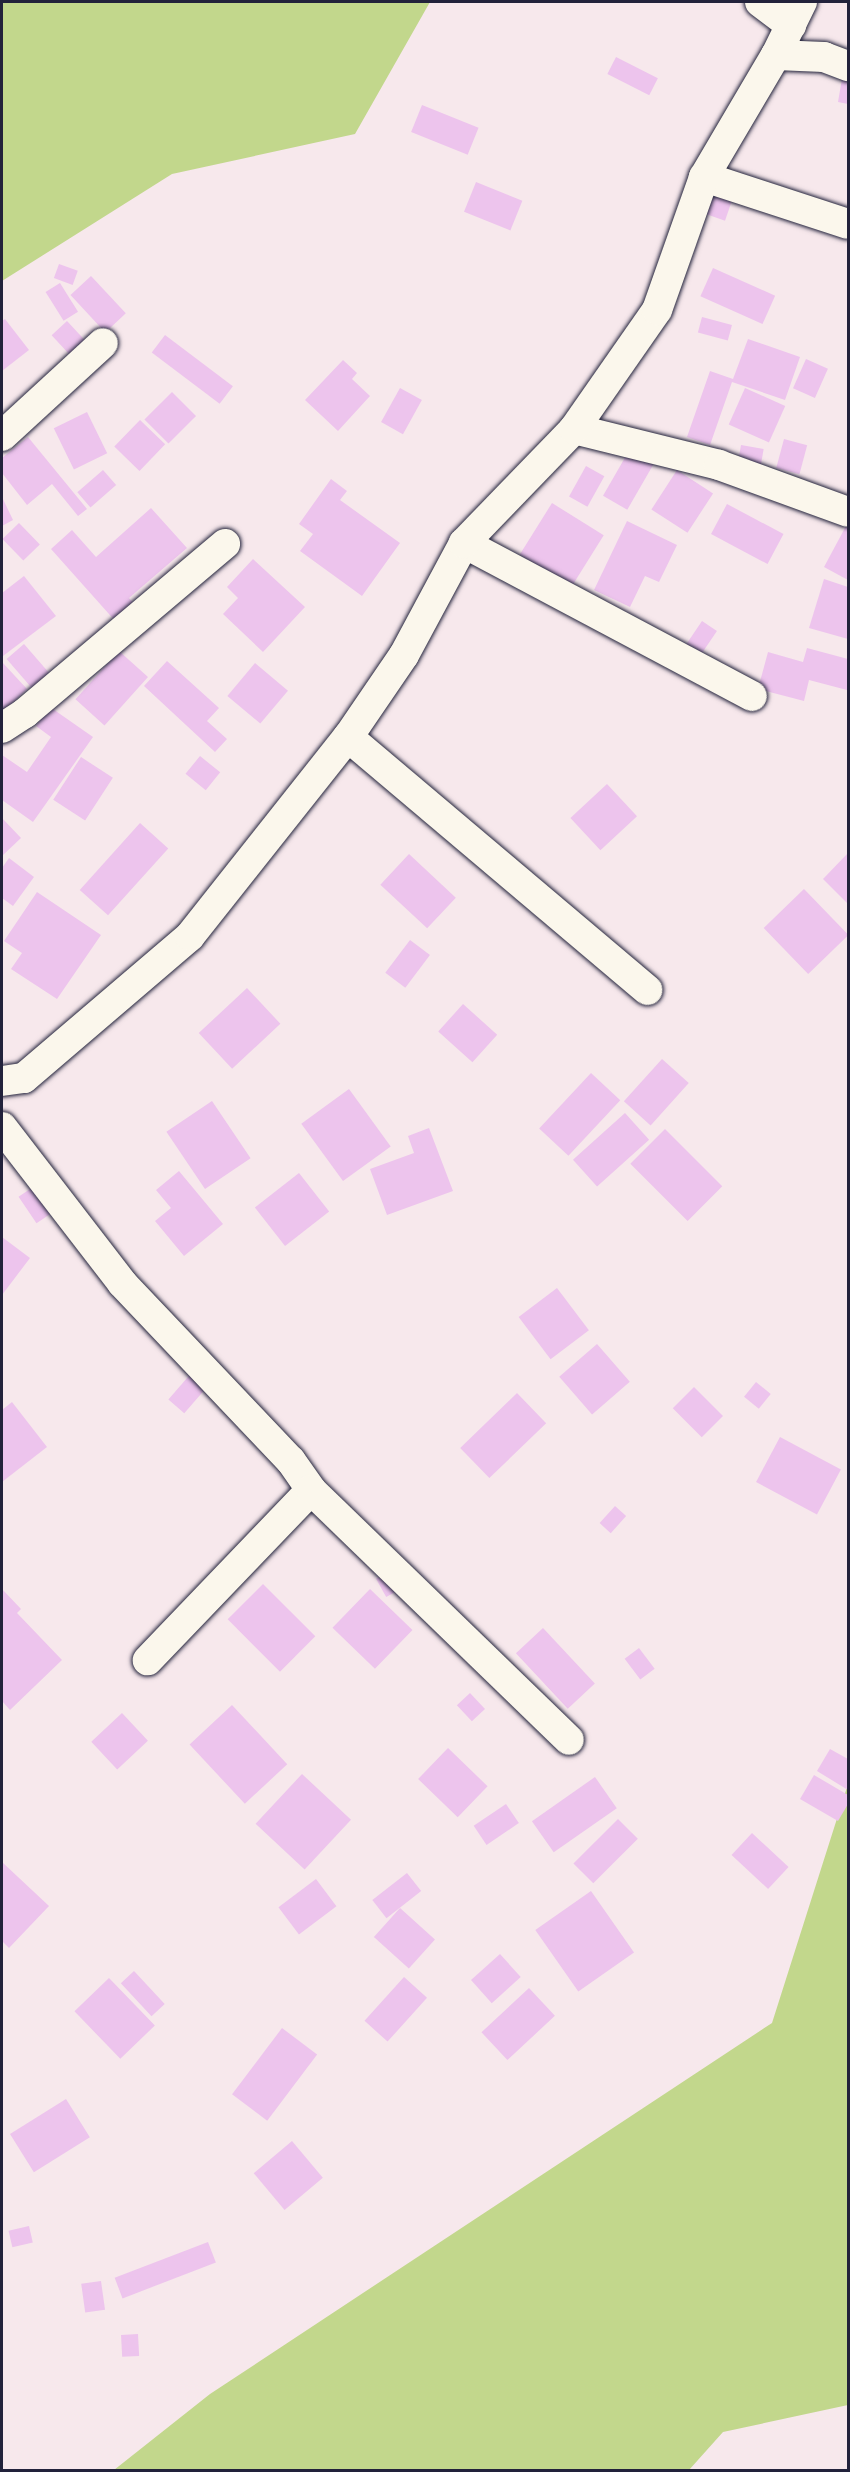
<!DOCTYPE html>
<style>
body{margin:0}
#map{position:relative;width:850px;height:2472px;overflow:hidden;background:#f7e8ec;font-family:"Gochi Hand",sans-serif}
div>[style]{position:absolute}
.green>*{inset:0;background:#c2d78c}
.building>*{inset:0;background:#edc4ed;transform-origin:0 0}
.roads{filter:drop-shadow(0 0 2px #22223b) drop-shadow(0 0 2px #22223b)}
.street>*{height:30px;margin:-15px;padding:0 15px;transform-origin:15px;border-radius:15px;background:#fbf7ec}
span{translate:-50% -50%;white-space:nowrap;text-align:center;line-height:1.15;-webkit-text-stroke:6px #fbf7ec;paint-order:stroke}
.frame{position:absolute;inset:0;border:3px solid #22223b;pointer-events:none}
</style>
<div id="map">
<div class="green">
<div style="clip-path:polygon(2px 2px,430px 2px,355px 134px,172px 174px,2px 281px)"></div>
<div style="clip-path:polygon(848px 1784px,848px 2405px,723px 2432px,689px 2470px,114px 2470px,210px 2394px,772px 2023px)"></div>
</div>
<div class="building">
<div style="left:616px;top:57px;width:47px;height:19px;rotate:27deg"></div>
<div style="clip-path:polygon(845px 61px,848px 62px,848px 104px,838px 102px)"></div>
<div style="left:422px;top:105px;width:61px;height:29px;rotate:22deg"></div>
<div style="left:476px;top:182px;width:50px;height:32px;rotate:22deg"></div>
<div style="left:712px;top:194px;width:21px;height:21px;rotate:19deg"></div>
<div style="left:59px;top:264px;width:20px;height:15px;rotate:20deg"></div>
<div style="left:713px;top:268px;width:68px;height:31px;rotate:24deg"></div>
<div style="left:91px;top:276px;width:51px;height:28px;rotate:47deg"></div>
<div style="left:60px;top:283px;width:34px;height:17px;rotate:58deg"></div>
<div style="left:702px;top:317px;width:31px;height:16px;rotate:15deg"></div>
<div style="clip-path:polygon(5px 319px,29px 350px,2px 371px,2px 321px)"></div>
<div style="left:67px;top:321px;width:33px;height:21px;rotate:47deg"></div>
<div style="left:165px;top:335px;width:85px;height:22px;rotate:37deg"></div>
<div style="clip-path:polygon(748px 339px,800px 357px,785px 400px,732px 382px,710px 445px,687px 437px,710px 371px,733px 379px)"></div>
<div style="left:806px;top:359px;width:24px;height:32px;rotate:24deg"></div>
<div style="clip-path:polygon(343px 360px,357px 373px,352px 379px,370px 396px,338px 431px,305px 400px)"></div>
<div style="left:400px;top:388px;width:25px;height:39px;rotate:29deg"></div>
<div style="left:745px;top:388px;width:44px;height:40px;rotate:24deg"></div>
<div style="left:172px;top:392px;width:34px;height:39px;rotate:45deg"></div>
<div style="left:87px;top:412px;width:46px;height:37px;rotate:64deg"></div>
<div style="left:140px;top:420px;width:35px;height:37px;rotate:44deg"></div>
<div style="clip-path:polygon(28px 437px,87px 509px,78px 516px,52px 484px,27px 505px,2px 473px,2px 458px)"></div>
<div style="left:784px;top:439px;width:24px;height:30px;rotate:15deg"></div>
<div style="left:634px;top:442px;width:28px;height:62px;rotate:30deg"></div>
<div style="left:741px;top:445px;width:23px;height:24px;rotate:10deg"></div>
<div style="left:586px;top:466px;width:21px;height:35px;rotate:29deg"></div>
<div style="left:103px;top:470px;width:20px;height:34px;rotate:49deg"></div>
<div style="left:677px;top:470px;width:43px;height:47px;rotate:33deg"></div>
<div style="clip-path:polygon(331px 479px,347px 491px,340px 500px,400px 543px,362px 596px,300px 551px,313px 534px,299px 524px)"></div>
<div style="clip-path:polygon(2px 497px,13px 520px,2px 526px)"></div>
<div style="left:552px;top:503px;width:61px;height:61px;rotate:32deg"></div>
<div style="left:727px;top:504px;width:64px;height:34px;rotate:28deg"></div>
<div style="clip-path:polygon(151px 508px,187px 548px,129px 598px,136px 606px,117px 623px,51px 549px,72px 530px,96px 557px)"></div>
<div style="clip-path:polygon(627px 521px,677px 545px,659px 582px,645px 576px,630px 607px,594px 590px)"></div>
<div style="left:19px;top:523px;width:30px;height:23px;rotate:46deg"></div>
<div style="clip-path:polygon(846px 526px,848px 527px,848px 580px,824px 567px)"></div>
<div style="clip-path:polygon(253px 559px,305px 607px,263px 652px,223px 614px,238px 598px,227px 587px)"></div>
<div style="clip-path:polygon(24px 576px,56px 616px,3px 656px,2px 593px)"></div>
<div style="clip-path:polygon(824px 579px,848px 587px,848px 639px,809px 628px)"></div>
<div style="left:702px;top:621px;width:18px;height:32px;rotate:34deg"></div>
<div style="left:24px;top:644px;width:43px;height:23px;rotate:49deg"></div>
<div style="clip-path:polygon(807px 648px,848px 659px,847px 690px,809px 680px,804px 701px,758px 689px,768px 652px,803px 662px)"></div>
<div style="left:119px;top:651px;width:39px;height:65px;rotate:42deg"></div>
<div style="clip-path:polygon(167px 661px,219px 708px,207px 721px,227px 739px,215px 752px,144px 686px)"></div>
<div style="clip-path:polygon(2px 662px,27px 689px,4px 711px,2px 708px)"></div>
<div style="left:255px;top:663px;width:43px;height:43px;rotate:40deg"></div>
<div style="clip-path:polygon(50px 707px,93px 737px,33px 822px,2px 800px,2px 755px,27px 772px,51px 737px,36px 726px)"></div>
<div style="left:200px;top:756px;width:26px;height:23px;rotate:39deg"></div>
<div style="left:81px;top:757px;width:38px;height:51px;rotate:33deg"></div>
<div style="left:607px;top:784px;width:44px;height:50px;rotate:47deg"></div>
<div style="clip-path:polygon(2px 818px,21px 838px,2px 856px)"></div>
<div style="left:140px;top:823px;width:38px;height:90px;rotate:42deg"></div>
<div style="clip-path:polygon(848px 853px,848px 904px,823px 879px)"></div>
<div style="left:409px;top:854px;width:64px;height:42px;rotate:43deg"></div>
<div style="clip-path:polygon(9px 858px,34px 877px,13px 906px,2px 898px,2px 868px)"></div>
<div style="left:804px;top:889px;width:64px;height:56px;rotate:46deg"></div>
<div style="clip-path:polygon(37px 892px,101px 935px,57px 999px,11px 969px,22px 953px,4px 941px)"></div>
<div style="left:410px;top:940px;width:25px;height:41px;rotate:37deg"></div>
<div style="left:247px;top:988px;width:49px;height:66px;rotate:47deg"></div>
<div style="left:463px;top:1004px;width:46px;height:37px;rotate:42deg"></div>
<div style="left:662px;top:1059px;width:36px;height:57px;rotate:42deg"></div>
<div style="left:591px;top:1073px;width:40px;height:76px;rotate:43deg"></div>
<div style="left:349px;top:1089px;width:71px;height:59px;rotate:54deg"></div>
<div style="left:212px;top:1101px;width:69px;height:55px;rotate:56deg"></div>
<div style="left:625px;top:1113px;width:36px;height:70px;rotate:48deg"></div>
<div style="clip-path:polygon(429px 1128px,453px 1191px,387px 1215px,370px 1169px,414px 1153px,408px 1136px)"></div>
<div style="left:665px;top:1129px;width:81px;height:49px;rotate:45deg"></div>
<div style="clip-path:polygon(179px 1171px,223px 1224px,184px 1256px,155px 1221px,171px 1208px,156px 1190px)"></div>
<div style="left:299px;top:1173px;width:49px;height:56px;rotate:52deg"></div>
<div style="left:36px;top:1185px;width:32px;height:21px;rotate:56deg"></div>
<div style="clip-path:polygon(2px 1237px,30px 1258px,2px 1295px)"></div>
<div style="left:557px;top:1288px;width:53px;height:48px;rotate:53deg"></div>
<div style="left:597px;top:1344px;width:50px;height:50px;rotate:49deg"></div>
<div style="left:194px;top:1370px;width:21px;height:39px;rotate:41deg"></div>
<div style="left:756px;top:1382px;width:19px;height:19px;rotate:39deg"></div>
<div style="left:694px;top:1387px;width:41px;height:30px;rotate:45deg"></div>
<div style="left:517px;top:1393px;width:42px;height:79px;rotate:46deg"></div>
<div style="clip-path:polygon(12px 1402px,47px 1447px,2px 1482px,2px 1410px)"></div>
<div style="left:780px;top:1437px;width:69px;height:51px;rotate:28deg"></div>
<div style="left:615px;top:1506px;width:15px;height:23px;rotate:42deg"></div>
<div style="left:390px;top:1571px;width:21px;height:16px;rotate:61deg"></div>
<div style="left:263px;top:1584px;width:74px;height:50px;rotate:45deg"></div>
<div style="clip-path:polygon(2px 1589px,21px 1609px,17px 1613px,62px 1660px,10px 1710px,2px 1701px)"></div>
<div style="left:370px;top:1589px;width:59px;height:54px;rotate:44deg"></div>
<div style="left:543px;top:1628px;width:76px;height:37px;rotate:47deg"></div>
<div style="left:639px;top:1648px;width:26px;height:18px;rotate:53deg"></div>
<div style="left:470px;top:1693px;width:22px;height:18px;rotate:47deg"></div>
<div style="left:232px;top:1705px;width:81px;height:58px;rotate:47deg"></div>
<div style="left:122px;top:1713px;width:38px;height:42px;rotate:47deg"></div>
<div style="left:448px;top:1748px;width:55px;height:43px;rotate:44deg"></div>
<div style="clip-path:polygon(830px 1749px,848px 1759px,848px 1790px,817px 1771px)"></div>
<div style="left:302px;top:1774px;width:67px;height:68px;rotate:43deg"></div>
<div style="clip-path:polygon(814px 1775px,848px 1795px,848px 1804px,838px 1821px,800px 1799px)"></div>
<div style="left:595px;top:1777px;width:38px;height:77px;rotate:55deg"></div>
<div style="left:506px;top:1804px;width:23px;height:39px;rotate:56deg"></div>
<div style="left:618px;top:1819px;width:28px;height:63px;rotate:45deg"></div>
<div style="left:752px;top:1833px;width:50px;height:30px;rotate:43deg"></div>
<div style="clip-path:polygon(2px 1862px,49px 1906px,9px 1948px,2px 1941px)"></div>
<div style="left:407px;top:1873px;width:23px;height:44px;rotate:52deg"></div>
<div style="left:316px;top:1879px;width:34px;height:47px;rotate:53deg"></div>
<div style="left:591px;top:1891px;width:75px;height:68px;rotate:55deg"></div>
<div style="left:400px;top:1908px;width:47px;height:39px;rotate:42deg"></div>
<div style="left:500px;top:1954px;width:31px;height:39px;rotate:48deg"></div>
<div style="left:134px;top:1971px;width:45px;height:18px;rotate:47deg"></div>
<div style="left:404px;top:1977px;width:31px;height:59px;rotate:42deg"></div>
<div style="left:109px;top:1978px;width:66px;height:48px;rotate:46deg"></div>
<div style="left:529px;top:1988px;width:38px;height:65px;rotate:47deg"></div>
<div style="left:282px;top:2028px;width:44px;height:83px;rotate:37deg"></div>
<div style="left:66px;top:2099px;width:45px;height:66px;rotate:58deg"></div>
<div style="left:292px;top:2141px;width:48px;height:50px;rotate:50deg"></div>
<div style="left:29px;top:2226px;width:17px;height:21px;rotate:77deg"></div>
<div style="left:208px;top:2242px;width:22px;height:100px;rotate:69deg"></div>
<div style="left:101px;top:2281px;width:29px;height:20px;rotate:82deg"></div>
<div style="left:138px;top:2334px;width:22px;height:17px;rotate:87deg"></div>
</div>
<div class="roads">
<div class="street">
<div style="left:760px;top:2px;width:39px;rotate:37deg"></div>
<div style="left:776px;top:55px;width:48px;rotate:2.4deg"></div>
<div style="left:824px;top:57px;width:26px;rotate:21deg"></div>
<div style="left:704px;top:177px;width:151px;rotate:18.1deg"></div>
<div style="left:574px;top:429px;width:149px;rotate:13.9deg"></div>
<div style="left:719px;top:465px;width:137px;rotate:20deg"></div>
<div style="left:2px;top:436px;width:137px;rotate:-42.6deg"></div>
<div style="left:464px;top:543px;width:326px;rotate:28deg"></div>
<div style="left:2px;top:728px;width:27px;rotate:-33deg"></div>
<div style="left:25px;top:713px;width:262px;rotate:-40.2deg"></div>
<div style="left:348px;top:737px;width:392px;rotate:40.2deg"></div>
<div style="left:2px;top:1081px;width:22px;rotate:-8deg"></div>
<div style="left:24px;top:1078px;width:218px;rotate:-40.5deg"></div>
<div style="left:190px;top:936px;width:254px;rotate:-51.6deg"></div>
<div style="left:348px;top:737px;width:99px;rotate:-55.7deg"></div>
<div style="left:404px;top:655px;width:127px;rotate:-61.8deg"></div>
<div style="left:464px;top:543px;width:158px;rotate:-46deg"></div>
<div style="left:574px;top:429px;width:145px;rotate:-55.1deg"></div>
<div style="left:657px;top:310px;width:141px;rotate:-70.5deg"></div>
<div style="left:704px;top:177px;width:142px;rotate:-59.5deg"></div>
<div style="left:776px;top:55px;width:59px;rotate:-63.9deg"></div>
<div style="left:2px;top:1127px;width:197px;rotate:52.4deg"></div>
<div style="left:122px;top:1283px;width:245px;rotate:46.5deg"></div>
<div style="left:291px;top:1461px;width:35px;rotate:55deg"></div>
<div style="left:311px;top:1490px;width:236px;rotate:133.8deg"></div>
<div style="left:311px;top:1490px;width:359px;rotate:44.1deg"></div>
</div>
</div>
<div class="frame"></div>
</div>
